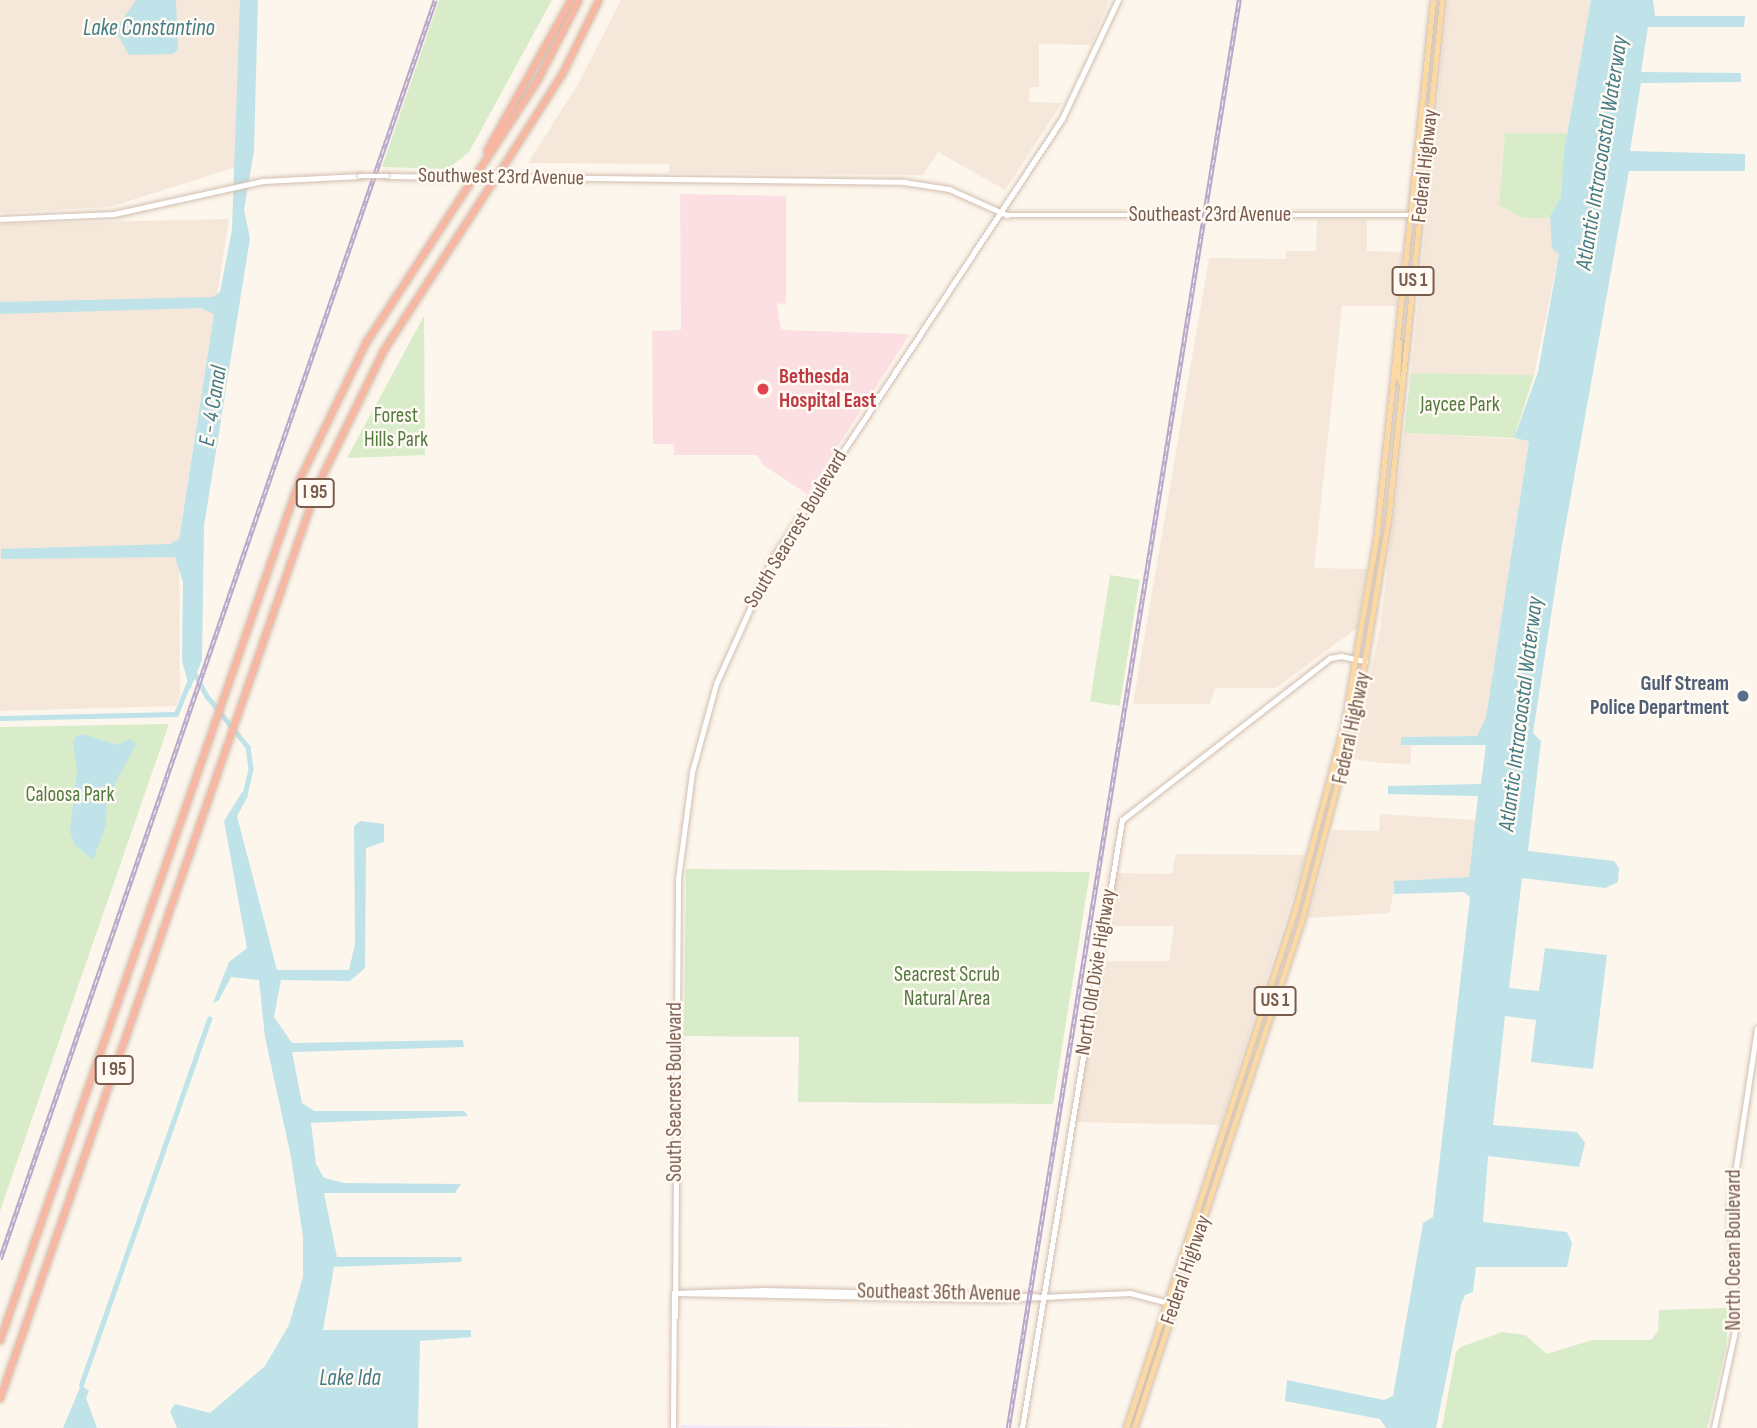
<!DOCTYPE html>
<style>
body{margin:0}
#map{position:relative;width:1757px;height:1428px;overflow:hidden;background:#fdf6ec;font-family:"Sofia Sans Condensed",sans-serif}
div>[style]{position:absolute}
.residential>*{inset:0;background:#f5e8da}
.education>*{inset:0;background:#f3e8fa}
.medical>*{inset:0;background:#fbdfe3}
.green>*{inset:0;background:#d8ecc9;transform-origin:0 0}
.water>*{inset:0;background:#bfe3e8}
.canal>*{height:4.5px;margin:-2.25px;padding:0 2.25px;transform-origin:2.25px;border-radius:2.25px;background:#bfe3e8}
.roads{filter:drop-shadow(0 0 2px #d1beb0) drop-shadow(0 0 2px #d1beb0)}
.tertiary>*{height:4.5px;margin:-2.25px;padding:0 2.25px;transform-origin:2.25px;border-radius:2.25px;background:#fff}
.secondary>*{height:4.5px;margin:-2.25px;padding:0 2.25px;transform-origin:2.25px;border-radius:2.25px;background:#fff}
.primary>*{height:5px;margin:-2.5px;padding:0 2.5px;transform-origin:2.5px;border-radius:2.5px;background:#fbd9a5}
.motorway>*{height:6px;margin:-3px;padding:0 3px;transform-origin:3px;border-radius:3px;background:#f7b7a3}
.rail>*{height:4.5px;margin-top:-2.25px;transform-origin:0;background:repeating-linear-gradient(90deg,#fffaf3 0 5px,#b9a8c9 0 10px);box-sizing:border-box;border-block:2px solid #b9a8c9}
.bridges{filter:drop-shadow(0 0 2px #d1beb0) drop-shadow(0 0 2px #d1beb0)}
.tertiary-bridge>*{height:4.5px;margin:-2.25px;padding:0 2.25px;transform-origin:2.25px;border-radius:2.25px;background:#fff}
.dots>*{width:19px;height:19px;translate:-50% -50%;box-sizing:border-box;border:4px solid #fffaf3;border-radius:50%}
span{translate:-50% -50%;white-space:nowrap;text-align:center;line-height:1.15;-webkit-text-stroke:5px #fffaf3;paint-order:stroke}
.shield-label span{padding:2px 5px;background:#fffaf3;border:2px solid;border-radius:5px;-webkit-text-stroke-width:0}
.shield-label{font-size:19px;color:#7a5c4d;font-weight:700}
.street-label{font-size:21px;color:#7a5c4d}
.health-label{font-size:21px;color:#be3a42;font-weight:700}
.left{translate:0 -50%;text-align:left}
.park-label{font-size:21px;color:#537a41}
.service-label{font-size:21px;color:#4e5e75;font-weight:700}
.right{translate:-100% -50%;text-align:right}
.water-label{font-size:23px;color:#437c86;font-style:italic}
</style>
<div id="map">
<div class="residential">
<div style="clip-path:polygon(0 0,249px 0,242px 165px,110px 207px,0 213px)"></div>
<div style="clip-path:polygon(621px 0,1109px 0,1091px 45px,1039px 44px,1039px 87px,1030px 87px,1029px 102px,1062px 103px,1005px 190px,938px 152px,923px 175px,669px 173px,669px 164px,528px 163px,578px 84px)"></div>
<div style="clip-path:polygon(1448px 0,1591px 0,1567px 133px,1505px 133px,1501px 174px,1523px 218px,1552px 218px,1552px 247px,1559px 254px,1534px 375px,1411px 373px)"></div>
<div style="clip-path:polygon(229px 219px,179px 536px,180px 696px,176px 706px,0 711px,0 224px)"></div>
<div style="clip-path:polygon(1317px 220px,1367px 220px,1367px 251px,1402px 252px,1396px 306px,1342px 306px,1314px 568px,1367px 569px,1357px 628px,1276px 688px,1215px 688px,1210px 704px,1133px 704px,1209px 258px,1286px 259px,1286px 251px,1316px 251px)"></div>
<div style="clip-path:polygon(1404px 433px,1529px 440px,1486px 717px,1477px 736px,1401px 737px,1401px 745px,1411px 745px,1411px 764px,1382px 763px,1352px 759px,1380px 629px)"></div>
<div style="clip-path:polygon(1380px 814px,1476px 820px,1469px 877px,1395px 881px,1390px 913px,1308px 918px,1333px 830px,1379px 831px)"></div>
<div style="clip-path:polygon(1176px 854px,1306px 855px,1220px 1125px,1075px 1122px,1100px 961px,1169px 961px,1174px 926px,1106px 926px,1114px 873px,1172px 874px)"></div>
</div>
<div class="education">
<div style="clip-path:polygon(681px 1425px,928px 1428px,681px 1428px)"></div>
</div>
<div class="medical">
<div style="clip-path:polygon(680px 194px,786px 196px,786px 303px,777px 304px,781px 330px,910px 334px,807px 494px,763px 465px,757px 455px,674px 455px,674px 444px,653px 444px,652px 331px,681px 330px)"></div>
</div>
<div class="green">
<div style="clip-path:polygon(439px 0,552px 0,469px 152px,448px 169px,382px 167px)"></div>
<div style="clip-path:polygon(1505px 133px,1567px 133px,1561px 197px,1550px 218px,1523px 218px,1499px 205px)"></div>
<div style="clip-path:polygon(424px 316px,425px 455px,347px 458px)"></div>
<div style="clip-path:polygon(1411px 373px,1534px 375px,1514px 438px,1404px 433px)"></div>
<div style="left:1110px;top:575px;width:30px;height:128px;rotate:9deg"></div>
<div style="clip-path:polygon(169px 724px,0 1211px,0 727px)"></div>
<div style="clip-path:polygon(686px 869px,1090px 872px,1053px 1104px,798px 1102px,799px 1037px,684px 1036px)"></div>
<div style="clip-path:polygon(1729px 1308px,1726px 1348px,1707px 1428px,1442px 1428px,1456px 1352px,1461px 1347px,1502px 1332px,1525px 1335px,1547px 1354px,1592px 1340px,1651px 1340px,1658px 1331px,1659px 1310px)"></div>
</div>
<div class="water">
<div style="clip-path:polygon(136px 0,176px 0,178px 50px,172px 54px,129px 55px,115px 30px)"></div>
<div style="clip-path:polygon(240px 0,258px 0,254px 151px,244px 210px,250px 238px,204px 526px,202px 660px,190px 690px,182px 661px,183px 582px,175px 557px,1px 559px,1px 549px,170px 544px,179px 539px,214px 314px,201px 308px,0 314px,0 302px,213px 297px,220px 292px,232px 230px)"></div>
<div style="clip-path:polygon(1591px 0,1653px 0,1655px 16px,1745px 16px,1744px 27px,1648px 27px,1641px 72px,1741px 73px,1741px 82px,1641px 83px,1630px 151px,1745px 154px,1745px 171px,1629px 171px,1561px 551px,1533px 733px,1541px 741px,1528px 851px,1614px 861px,1619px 868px,1618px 882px,1605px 888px,1522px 878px,1509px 988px,1539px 991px,1545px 948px,1607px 955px,1593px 1069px,1531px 1062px,1536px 1020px,1505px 1016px,1493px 1125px,1577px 1132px,1585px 1143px,1579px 1167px,1488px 1156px,1483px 1222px,1567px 1232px,1572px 1243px,1567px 1267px,1476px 1267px,1473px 1292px,1465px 1295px,1461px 1305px,1436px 1428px,1386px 1428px,1380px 1419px,1285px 1401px,1287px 1380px,1384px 1400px,1393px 1396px,1423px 1223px,1433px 1217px,1470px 897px,1464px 892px,1394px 894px,1394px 881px,1469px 877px,1478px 796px,1388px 794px,1388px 786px,1481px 784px,1486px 745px,1401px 745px,1401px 737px,1477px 736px,1486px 717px,1529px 441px,1514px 438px,1538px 372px,1559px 254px,1552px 248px,1550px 216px,1561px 197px,1564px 151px)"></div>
<div style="clip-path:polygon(86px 735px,117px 745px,130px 739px,136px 744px,107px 799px,106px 825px,93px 860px,74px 844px,70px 831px,77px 769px,73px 742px,77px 735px)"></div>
<div style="clip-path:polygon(242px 792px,248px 796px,237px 816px,277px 970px,349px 970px,355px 944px,354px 826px,360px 821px,384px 824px,384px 842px,366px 848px,365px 968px,350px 981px,281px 980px,274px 1017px,292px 1043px,463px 1040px,464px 1047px,292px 1052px,302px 1103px,314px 1111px,464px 1111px,468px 1116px,311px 1123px,316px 1164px,324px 1178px,344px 1183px,461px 1184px,455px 1193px,324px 1193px,337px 1257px,462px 1257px,461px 1262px,334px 1267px,323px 1330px,471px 1330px,471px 1337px,420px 1341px,418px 1428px,177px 1428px,170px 1411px,175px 1404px,210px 1413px,265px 1366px,289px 1325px,303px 1277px,303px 1237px,291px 1157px,265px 1037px,259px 980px,231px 977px,219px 1000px,213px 1003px,229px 962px,247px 948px,224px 821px)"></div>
<div style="clip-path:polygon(81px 1385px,89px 1391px,86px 1398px,97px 1428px,63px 1428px)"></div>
</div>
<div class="canal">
<div style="left:193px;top:670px;width:30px;rotate:62deg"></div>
<div style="left:207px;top:696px;width:65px;rotate:51.2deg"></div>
<div style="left:248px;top:747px;width:22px;rotate:82deg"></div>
<div style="left:251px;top:769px;width:26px;rotate:103deg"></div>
<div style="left:0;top:718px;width:176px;rotate:-1.3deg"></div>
<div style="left:176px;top:714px;width:37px;rotate:-68deg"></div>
<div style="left:81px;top:1385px;width:388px;rotate:-70.7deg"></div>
</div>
<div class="roads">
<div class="tertiary">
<div style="left:387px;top:176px;width:66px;rotate:0.9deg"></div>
<div style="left:514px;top:177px;width:390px;rotate:0.7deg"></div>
<div style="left:904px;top:182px;width:46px;rotate:8.8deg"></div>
<div style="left:949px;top:189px;width:64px;rotate:24.1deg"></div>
<div style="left:1007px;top:215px;width:413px"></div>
<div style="left:0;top:219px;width:114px;rotate:-2.5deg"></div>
<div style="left:114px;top:214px;width:153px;rotate:-12.5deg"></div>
<div style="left:263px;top:181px;width:97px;rotate:-3deg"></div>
<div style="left:674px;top:1293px;width:324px;rotate:1.1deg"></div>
<div style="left:998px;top:1299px;width:132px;rotate:-2.6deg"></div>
<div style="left:1130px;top:1293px;width:40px;rotate:14.4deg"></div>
<div style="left:675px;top:1293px;width:89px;rotate:-1.9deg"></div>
<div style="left:764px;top:1290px;width:273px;rotate:1.3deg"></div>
<div style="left:675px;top:1317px;width:438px;rotate:-89.6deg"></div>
<div style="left:678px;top:879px;width:108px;rotate:-82.5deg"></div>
<div style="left:692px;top:772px;width:91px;rotate:-74.7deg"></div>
<div style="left:716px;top:684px;width:138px;rotate:-65.7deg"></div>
<div style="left:773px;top:558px;width:526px;rotate:-56.64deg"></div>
<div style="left:1062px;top:119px;width:132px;rotate:-64.8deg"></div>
<div style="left:673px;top:1428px;width:135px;rotate:-89.6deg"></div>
<div style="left:1022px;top:1428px;width:616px;rotate:-80.66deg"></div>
<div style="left:1122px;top:820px;width:264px;rotate:-37.9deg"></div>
<div style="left:1330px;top:658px;width:11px;rotate:-10deg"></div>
<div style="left:1341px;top:656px;width:25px;rotate:12deg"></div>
</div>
<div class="secondary">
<div style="left:1714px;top:1428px;width:104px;rotate:-77.8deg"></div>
<div style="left:1736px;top:1326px;width:119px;rotate:-92.9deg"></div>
<div style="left:1730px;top:1207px;width:180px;rotate:-81.4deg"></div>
</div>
<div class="primary">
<div style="left:1399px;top:342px;width:34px;rotate:93deg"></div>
<div style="left:1397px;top:376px;width:10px;rotate:61deg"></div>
<div style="left:1126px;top:1428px;width:545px;rotate:-71.93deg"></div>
<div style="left:1295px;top:910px;width:191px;rotate:-75.2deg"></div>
<div style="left:1344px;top:725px;width:188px;rotate:-80.2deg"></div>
<div style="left:1376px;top:540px;width:543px;rotate:-83.97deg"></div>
<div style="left:1134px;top:1428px;width:536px;rotate:-71.73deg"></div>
<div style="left:1302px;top:919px;width:214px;rotate:-75.4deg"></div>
<div style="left:1356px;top:712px;width:194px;rotate:-80.5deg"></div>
<div style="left:1388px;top:521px;width:524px;rotate:-84.08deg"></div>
</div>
<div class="motorway">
<div style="left:487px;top:151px;width:173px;rotate:-60.9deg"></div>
<div style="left:478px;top:172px;width:110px;rotate:-56.9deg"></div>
<div style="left:538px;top:80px;width:90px;rotate:-62.9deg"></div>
<div style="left:500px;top:172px;width:117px;rotate:-57.5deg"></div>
<div style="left:563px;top:73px;width:81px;rotate:-63.7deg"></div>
<div style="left:0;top:1341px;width:913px;rotate:-70.81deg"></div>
<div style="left:300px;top:479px;width:151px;rotate:-64.1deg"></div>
<div style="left:366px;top:343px;width:192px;rotate:-56.9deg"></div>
<div style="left:0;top:1399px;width:968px;rotate:-70.82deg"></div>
<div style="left:318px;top:485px;width:150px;rotate:-63.9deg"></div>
<div style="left:384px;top:350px;width:200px;rotate:-57deg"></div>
</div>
</div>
<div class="rail">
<div style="left:0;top:1259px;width:1332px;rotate:-70.94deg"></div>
<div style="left:1008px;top:1428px;width:1447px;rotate:-80.81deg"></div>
</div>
<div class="bridges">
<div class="tertiary-bridge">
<div style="left:360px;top:176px;width:27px"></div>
<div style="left:453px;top:177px;width:61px"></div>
</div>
</div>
<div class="dots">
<div style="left:763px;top:389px;background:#e0444e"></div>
<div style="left:1743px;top:696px;background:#5c6f8a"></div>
</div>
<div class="shield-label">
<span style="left:1413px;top:281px">US 1</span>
<span style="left:315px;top:493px">I 95</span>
<span style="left:1275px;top:1001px">US 1</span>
<span style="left:114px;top:1070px">I 95</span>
</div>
<div class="street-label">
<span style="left:1425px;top:166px;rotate:-84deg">Federal Highway</span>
<span style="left:501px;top:177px;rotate:1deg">Southwest 23rd Avenue</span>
<span style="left:1210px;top:215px">Southeast 23rd Avenue</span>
<span style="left:796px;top:529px;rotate:-59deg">South Seacrest Boulevard</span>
<span style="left:1352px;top:728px;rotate:-78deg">Federal Highway</span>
<span style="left:1096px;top:972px;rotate:-81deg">North Old Dixie Highway</span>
<span style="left:675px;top:1092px;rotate:-90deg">South Seacrest Boulevard</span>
<span style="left:1734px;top:1250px;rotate:-90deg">North Ocean Boulevard</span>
<span style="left:1186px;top:1270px;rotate:-71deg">Federal Highway</span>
<span style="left:939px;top:1293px;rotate:1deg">Southeast 36th Avenue</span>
</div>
<div class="health-label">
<span class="left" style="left:779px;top:389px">Bethesda<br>Hospital East</span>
</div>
<div class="park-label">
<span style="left:1460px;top:405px">Jaycee Park</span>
<span style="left:396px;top:428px">Forest<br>Hills Park</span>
<span style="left:70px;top:795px">Caloosa Park</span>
<span style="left:947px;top:987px">Seacrest Scrub<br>Natural Area</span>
</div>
<div class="service-label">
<span class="right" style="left:1729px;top:696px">Gulf Stream<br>Police Department</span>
</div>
<div class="water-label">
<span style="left:149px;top:28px">Lake Constantino</span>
<span style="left:1602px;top:153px;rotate:-81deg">Atlantic Intracoastal Waterway</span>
<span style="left:213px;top:406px;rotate:-81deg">E - 4 Canal</span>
<span style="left:1521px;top:714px;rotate:-83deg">Atlantic Intracoastal Waterway</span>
<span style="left:350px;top:1378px">Lake Ida</span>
</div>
</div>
